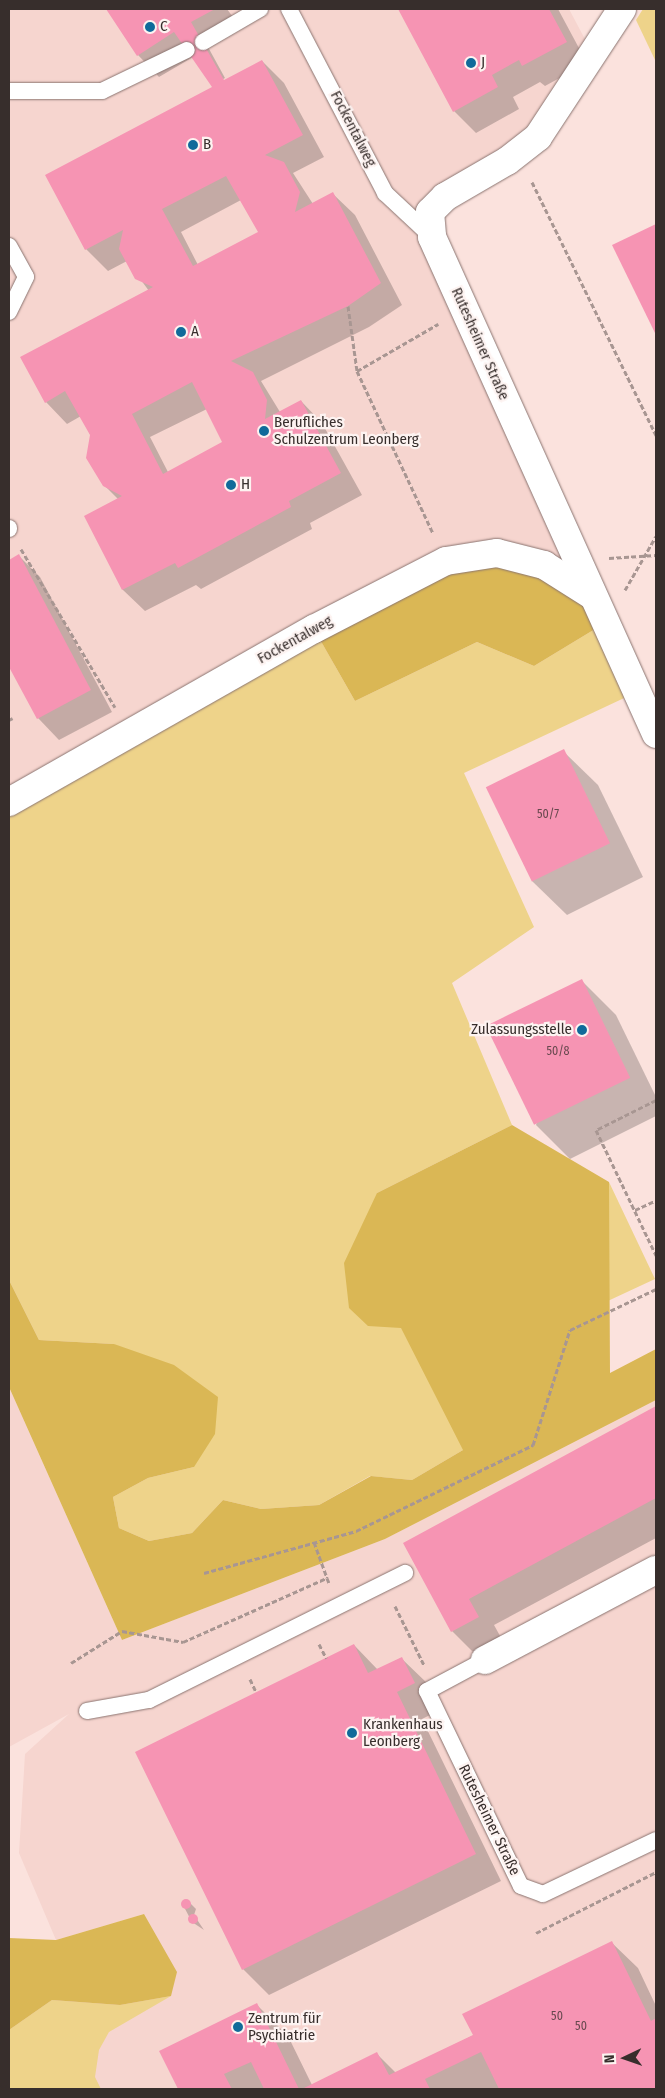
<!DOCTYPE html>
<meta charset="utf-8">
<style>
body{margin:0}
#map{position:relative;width:665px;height:2098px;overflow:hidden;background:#fbe2dd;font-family:"Fira Sans Condensed",sans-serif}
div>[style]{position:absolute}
.built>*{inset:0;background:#f6d5cf}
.green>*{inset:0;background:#eed38a}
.forest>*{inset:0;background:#dab755}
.shadow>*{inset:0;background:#0003}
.building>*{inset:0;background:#f694b3;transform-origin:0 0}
.round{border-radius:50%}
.path>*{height:3px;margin-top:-1.5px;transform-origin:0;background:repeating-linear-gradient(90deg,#a89692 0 5px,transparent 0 7.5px)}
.roads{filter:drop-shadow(0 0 1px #8a7470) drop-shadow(0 0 1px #8a7470)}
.lane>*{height:16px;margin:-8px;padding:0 8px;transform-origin:8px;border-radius:8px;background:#fff}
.street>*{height:28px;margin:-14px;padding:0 14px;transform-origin:14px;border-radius:14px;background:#fff}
.dots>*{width:14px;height:14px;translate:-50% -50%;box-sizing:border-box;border:2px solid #fdf3f1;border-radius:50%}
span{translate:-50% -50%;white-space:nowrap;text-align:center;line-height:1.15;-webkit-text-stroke:4.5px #fdf3f1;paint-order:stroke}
.number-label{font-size:12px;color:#67484e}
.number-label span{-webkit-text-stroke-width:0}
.poi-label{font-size:15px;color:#372e2c}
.left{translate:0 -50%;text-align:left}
.right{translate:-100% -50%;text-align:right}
.street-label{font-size:15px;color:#372e2c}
.frame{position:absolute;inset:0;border:10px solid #372e2c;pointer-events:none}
.north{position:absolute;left:600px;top:2033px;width:50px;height:50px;-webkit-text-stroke:4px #fdf3f1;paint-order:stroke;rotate:267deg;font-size:14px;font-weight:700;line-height:20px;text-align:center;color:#372e2c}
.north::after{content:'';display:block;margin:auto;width:18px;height:22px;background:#372e2c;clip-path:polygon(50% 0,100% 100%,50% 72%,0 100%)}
</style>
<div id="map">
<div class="built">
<div style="clip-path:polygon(9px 9px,569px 9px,587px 43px,565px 101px,430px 212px,578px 560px,9px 802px)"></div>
<div style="clip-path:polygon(9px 1387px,122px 1640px,385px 1539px,656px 1400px,656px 2089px,9px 2089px,9px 2030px,52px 2000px,144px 1914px,56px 1940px,19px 1853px,25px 1754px,69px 1714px,9px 1747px)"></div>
</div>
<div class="green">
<div style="clip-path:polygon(643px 9px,656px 9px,656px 62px,636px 20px)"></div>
<div style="clip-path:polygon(605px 623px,637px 692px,464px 773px,534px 927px,452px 983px,512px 1125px,377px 1193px,401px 1328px,609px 1182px,655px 1279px,552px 1327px,463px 1450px,412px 1480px,370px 1476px,319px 1505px,261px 1509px,223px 1500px,192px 1533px,149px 1541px,119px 1528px,113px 1497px,148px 1478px,194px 1467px,114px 1344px,39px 1340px,9px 1280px,9px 802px,314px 629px,355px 701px,477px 642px,534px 666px)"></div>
<div style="clip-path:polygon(171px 1996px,109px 2032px,99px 2050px,95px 2077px,101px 2089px,9px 2089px,9px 2030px,52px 2000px,120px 2005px)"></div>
</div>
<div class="forest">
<div style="clip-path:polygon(446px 561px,544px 565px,605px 623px,534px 666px,477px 642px,355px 701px,314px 629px)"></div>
<div style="clip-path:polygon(512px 1125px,609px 1182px,610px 1373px,656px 1349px,656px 1400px,385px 1539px,122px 1640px,9px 1387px,9px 1280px,39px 1340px,114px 1344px,174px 1365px,218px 1397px,215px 1434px,194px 1467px,148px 1478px,113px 1497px,119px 1528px,149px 1541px,192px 1533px,223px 1500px,261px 1509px,319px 1505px,371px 1476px,412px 1480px,463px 1450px,401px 1328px,368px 1326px,349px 1308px,344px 1263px,377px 1193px)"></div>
<div style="clip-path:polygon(144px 1914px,177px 1972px,171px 1996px,120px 2005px,52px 2000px,9px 2030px,9px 1938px,56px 1940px)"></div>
</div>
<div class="shadow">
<div style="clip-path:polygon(108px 9px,227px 9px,241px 28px,208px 47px,225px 78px,212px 85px,193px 57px,159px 77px,138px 55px)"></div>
<div style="clip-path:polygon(400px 9px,558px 9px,587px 63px,545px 86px,540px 82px,513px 97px,519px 109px,476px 133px,454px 111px)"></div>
<div style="clip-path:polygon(evenodd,262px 61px,284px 83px,324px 157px,293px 173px,313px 204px,333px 194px,355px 215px,402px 305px,369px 327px,261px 381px,280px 412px,301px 401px,322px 423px,362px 495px,310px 523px,312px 529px,201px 589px,196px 585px,145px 611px,123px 590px,86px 517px,118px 499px,104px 485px,91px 436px,81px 416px,67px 424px,46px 402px,149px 291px,127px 261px,108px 271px,86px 249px,262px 61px,241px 200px,260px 232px,198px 265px,181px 232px,241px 200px,262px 61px,207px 409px,225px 442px,168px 472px,150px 437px,207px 409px)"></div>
<div style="clip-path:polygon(656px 225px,656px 332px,614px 246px)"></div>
<div style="clip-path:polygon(19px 556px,40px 577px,112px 712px,59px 740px,38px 718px,9px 664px,9px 561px)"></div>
<div style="clip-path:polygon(563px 751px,598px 785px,643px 877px,567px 915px,532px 881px)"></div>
<div style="clip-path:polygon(582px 981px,616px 1015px,656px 1097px,656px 1116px,570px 1159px,536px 1125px)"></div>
<div style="clip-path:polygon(656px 1408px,656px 1538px,494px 1625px,504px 1643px,478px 1657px,452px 1631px,405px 1544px)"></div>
<div style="clip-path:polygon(354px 1645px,378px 1670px,401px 1658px,428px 1684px,440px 1710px,422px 1719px,501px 1881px,269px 1995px,243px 1969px)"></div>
<div style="clip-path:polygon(188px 1901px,196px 1909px,194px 1915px,204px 1930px,192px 1922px,184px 1907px,184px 1902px)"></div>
<div style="clip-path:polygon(611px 1942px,638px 1968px,656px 2006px,656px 2089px,179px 2089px,161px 2052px,257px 2005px,288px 2036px,312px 2085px,377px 2054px,396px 2073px,474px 2035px)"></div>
</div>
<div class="building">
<div style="clip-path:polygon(evenodd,106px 9px,215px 9px,191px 22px,224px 80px,262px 60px,303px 135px,265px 155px,284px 162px,300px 192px,295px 212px,333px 192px,381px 283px,348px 306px,231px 361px,253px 372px,267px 400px,265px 419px,301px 400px,341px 473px,289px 501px,291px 507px,178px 568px,175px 563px,122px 590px,84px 516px,122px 496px,103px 486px,86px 458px,90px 435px,65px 391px,45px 403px,20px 357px,153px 287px,135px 279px,119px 249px,123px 230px,85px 250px,45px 175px,212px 87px,174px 32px,137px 56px,106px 9px,226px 176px,258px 232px,193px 266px,162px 209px,226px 176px,106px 9px,192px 382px,222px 442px,163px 474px,132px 414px,192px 382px)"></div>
<div style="clip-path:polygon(398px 9px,549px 9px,567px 42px,522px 66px,519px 60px,492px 75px,498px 87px,453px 112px)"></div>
<div style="clip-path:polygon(656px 224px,656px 335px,612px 245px)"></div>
<div style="clip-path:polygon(19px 554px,91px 690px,37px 719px,9px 667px,9px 560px)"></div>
<div style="left:564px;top:749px;width:105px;height:87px;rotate:64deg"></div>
<div style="left:582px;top:979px;width:110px;height:107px;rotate:64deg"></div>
<div style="clip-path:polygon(656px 1406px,656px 1498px,469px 1599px,479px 1617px,451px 1632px,403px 1543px)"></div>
<div style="clip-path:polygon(354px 1644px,368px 1673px,402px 1657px,415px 1683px,397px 1692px,476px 1854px,242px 1970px,135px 1752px)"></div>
<div class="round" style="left:181px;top:1899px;width:10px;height:10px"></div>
<div class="round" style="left:188px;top:1914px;width:10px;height:10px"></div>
<div style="clip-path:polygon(612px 1941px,651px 2021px,656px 2018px,656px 2089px,499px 2089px,481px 2052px,425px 2079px,430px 2089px,302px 2089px,377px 2052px,389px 2075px,473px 2035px,462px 2014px)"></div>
<div style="clip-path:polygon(257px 2003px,299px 2089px,264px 2089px,251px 2062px,224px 2074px,232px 2089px,178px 2089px,159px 2051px)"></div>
</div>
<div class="path">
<div style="left:532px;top:182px;width:282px;rotate:63.9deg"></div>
<div style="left:348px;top:306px;width:66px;rotate:82.1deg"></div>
<div style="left:357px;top:371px;width:179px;rotate:64.9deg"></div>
<div style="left:357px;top:371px;width:94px;rotate:-30.1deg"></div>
<div style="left:21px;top:549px;width:184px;rotate:59.3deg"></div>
<div style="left:609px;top:558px;width:47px;rotate:-3.7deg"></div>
<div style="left:625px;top:590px;width:62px;rotate:-60.1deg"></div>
<div style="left:9px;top:720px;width:4px;rotate:-27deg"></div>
<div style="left:656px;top:1100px;width:67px;rotate:153.4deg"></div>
<div style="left:596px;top:1130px;width:139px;rotate:64.4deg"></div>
<div style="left:635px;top:1210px;width:23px;rotate:-25deg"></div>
<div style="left:314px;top:1542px;width:38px;rotate:70deg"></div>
<div style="left:204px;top:1573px;width:158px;rotate:-15.4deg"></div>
<div style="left:356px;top:1531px;width:197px;rotate:-25.9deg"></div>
<div style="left:533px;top:1445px;width:121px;rotate:-72.2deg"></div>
<div style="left:570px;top:1330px;width:95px;rotate:-25.5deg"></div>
<div style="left:395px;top:1606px;width:66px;rotate:63.8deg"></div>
<div style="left:319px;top:1644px;width:16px;rotate:63deg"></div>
<div style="left:71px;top:1663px;width:60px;rotate:-32.1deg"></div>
<div style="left:122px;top:1631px;width:62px;rotate:10.2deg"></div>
<div style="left:183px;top:1642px;width:158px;rotate:-24deg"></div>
<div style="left:327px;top:1578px;width:5px;rotate:68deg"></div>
<div style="left:250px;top:1679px;width:14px;rotate:65deg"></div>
<div style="left:536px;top:1933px;width:135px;rotate:-26.9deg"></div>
</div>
<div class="roads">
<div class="lane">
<div style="left:289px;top:9px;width:208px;rotate:62.4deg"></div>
<div style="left:385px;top:193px;width:64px;rotate:43.1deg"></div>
<div style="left:203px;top:42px;width:66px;rotate:-30.1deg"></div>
<div style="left:9px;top:91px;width:93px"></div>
<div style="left:102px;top:91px;width:94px;rotate:-25.8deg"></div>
<div style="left:9px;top:246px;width:35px;rotate:61deg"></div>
<div style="left:26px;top:277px;width:39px;rotate:116deg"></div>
<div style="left:9px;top:528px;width:1px;rotate:90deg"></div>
<div style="left:485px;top:1660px;width:66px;rotate:151.9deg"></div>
<div style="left:427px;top:1691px;width:216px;rotate:64.3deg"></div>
<div style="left:521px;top:1886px;width:23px;rotate:20deg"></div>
<div style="left:543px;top:1894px;width:125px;rotate:-25.5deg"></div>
<div style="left:87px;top:1711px;width:63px;rotate:-10.1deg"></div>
<div style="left:149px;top:1700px;width:286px;rotate:-26.4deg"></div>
</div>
<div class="street">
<div style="left:622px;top:9px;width:153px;rotate:123.3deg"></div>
<div style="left:538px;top:137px;width:39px;rotate:142deg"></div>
<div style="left:507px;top:161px;width:72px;rotate:149.9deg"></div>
<div style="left:445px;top:197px;width:21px;rotate:135deg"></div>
<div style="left:430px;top:212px;width:25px;rotate:85deg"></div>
<div style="left:432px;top:237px;width:545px;rotate:65.74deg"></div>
<div style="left:9px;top:802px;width:351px;rotate:-29.6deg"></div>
<div style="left:314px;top:629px;width:148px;rotate:-27.3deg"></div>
<div style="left:446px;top:561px;width:52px;rotate:-8.9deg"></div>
<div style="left:497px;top:553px;width:49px;rotate:14.3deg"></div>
<div style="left:544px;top:565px;width:58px;rotate:32.3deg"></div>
<div style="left:485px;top:1660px;width:193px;rotate:-27.8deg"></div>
</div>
</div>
<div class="dots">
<div style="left:150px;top:27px;background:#116a9a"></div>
<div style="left:471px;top:63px;background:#116a9a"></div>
<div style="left:193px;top:145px;background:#116a9a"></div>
<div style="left:181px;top:332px;background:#116a9a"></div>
<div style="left:264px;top:431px;background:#116a9a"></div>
<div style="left:231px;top:485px;background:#116a9a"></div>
<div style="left:582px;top:1030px;background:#116a9a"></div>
<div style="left:352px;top:1733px;background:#116a9a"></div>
<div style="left:238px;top:2027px;background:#116a9a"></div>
</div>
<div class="number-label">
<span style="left:548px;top:815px">50/7</span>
<span style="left:558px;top:1052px">50/8</span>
<span style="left:557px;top:2017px">50</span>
<span style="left:581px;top:2027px">50</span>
</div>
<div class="poi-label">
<span class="left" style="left:160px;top:27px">C</span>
<span class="left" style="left:481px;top:63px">J</span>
<span class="left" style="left:203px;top:145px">B</span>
<span class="left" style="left:191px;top:332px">A</span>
<span class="left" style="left:274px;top:431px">Berufliches<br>Schulzentrum Leonberg</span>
<span class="left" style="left:241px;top:485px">H</span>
<span class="right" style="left:572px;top:1030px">Zulassungsstelle</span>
<span class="left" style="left:363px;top:1733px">Krankenhaus<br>Leonberg</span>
<span class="left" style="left:248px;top:2027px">Zentrum für<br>Psychiatrie</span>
</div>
<div class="street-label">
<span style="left:353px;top:129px;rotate:63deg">Fockentalweg</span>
<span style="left:480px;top:344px;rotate:66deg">Rutesheimer Straße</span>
<span style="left:295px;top:640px;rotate:-29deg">Fockentalweg</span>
<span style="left:489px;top:1820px;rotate:64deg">Rutesheimer Straße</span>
</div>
<div class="frame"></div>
<div class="north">N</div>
</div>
